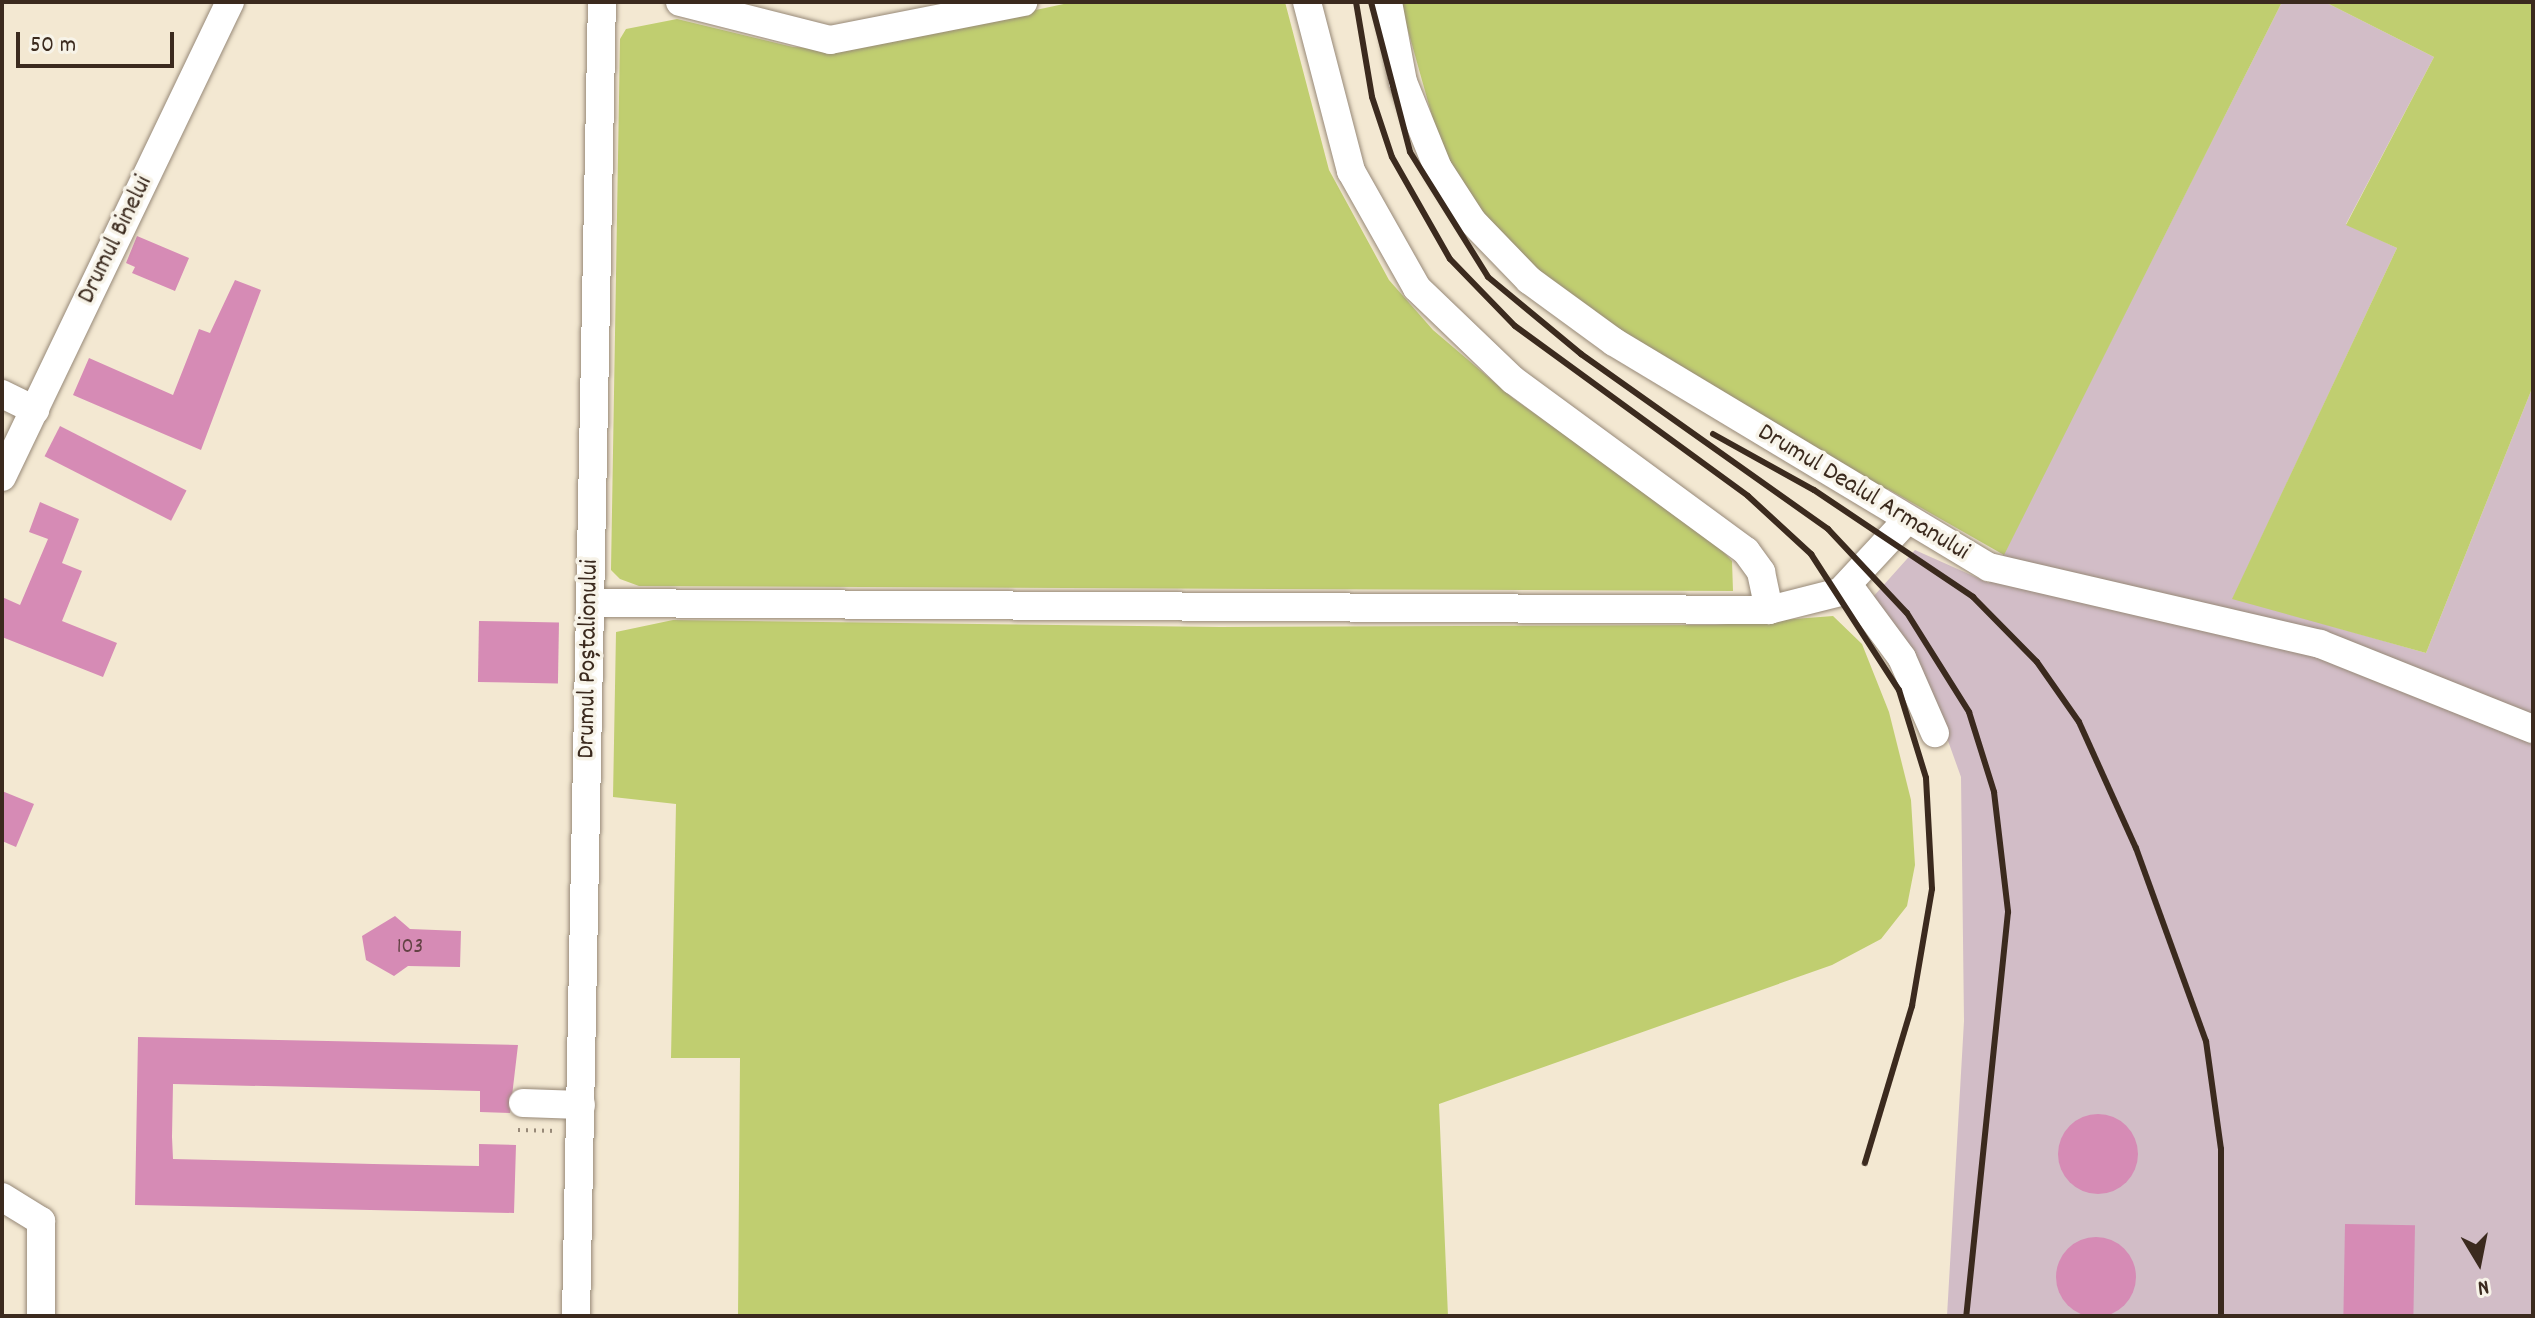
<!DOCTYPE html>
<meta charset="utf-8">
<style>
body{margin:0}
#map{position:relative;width:2535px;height:1318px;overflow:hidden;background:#f3e8d2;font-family:Dekko,sans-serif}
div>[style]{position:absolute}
.industrial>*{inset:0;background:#d2bdc7}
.green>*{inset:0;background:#c0ce70}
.building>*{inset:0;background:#d68bb5;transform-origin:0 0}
.round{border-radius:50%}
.path>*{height:4px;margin-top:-2px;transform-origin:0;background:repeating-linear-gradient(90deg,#978978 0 2px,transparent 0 8px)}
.roads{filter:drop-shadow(0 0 2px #978978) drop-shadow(0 0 2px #978978)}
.minor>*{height:28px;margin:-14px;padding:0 14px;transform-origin:14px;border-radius:14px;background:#fff}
.rail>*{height:6px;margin:-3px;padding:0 3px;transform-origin:3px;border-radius:3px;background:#3b2a1e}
span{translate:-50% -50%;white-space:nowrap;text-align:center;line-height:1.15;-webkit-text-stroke:7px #f7f3e8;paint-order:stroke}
.number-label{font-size:22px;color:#624244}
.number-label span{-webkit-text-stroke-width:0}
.street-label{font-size:26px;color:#3b2a1e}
.frame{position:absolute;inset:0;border:4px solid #3b2a1e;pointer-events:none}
.north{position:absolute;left:2439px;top:1222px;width:80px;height:80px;-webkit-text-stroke:6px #f7f3e8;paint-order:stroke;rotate:170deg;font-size:22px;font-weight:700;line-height:32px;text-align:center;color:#3b2a1e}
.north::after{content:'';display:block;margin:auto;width:28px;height:36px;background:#3b2a1e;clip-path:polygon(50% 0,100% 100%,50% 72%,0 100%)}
.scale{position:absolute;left:16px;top:32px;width:158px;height:36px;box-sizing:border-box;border:4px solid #3b2a1e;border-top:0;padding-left:10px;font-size:24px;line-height:28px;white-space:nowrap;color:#3b2a1e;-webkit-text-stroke:6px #f7f3e8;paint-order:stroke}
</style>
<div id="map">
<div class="industrial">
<div style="clip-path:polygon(2282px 2px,2325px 2px,2434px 57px,2346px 224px,2397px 248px,2233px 598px,2426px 653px,2533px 386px,2533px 1316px,1947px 1316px,1964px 1021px,1961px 777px,1933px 699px,1872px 598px,1915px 550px,1989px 583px)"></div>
</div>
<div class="green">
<div style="clip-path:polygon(1073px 2px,1285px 2px,1329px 170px,1389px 280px,1433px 330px,1514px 399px,1708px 536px,1732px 561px,1733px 591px,639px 586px,620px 579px,611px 570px,620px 39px,626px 29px,677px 19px,793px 47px,848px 50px)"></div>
<div style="clip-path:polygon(1400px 2px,2282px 2px,2004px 555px,1888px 489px,1878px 494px,1586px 317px,1520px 265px,1443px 155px)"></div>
<div style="clip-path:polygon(2325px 2px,2533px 2px,2533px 386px,2426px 653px,2232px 599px,2397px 248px,2346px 225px,2434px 57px)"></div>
<div style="clip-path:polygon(1833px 616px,1862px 644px,1889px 712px,1911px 800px,1915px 865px,1907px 906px,1881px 939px,1832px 965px,1439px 1104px,1448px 1316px,738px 1316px,740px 1058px,671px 1058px,676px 804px,613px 797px,616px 632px,673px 620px,1220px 627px,1715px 625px)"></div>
</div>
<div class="building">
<div style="clip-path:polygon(137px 236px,189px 258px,175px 291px,132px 273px,135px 267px,126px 263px)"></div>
<div style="clip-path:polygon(235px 280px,261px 290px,201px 450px,73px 395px,89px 358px,173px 395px,199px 329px,210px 333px)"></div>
<div style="left:60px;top:426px;width:142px;height:34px;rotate:27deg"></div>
<div style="clip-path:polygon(40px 502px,79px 519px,62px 563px,82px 571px,62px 621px,117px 643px,103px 677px,2px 637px,2px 597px,20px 605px,48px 539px,29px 532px)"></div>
<div style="left:479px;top:621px;width:80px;height:61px;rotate:1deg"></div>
<div style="clip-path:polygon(2px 791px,34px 804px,16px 847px,2px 841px)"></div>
<div style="clip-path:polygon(395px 916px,410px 929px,461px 931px,460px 967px,408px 966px,394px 976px,366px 960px,362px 936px)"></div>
<div style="clip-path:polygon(138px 1037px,518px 1045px,510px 1113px,480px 1112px,480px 1091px,173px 1084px,172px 1137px,173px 1159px,373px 1164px,479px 1166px,479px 1144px,516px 1145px,514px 1213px,135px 1205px)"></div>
<div class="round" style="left:2058px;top:1114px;width:80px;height:80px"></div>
<div style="left:2345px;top:1224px;width:70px;height:92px;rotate:1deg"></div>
<div class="round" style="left:2056px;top:1237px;width:80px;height:80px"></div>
</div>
<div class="path">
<div style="left:518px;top:1130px;width:40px;rotate:1.4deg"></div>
</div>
<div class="roads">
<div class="minor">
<div style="left:680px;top:2px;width:155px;rotate:14.2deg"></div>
<div style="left:830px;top:40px;width:197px;rotate:-11.1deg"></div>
<div style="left:1307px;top:2px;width:175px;rotate:75.4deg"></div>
<div style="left:1351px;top:171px;width:134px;rotate:60.6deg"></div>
<div style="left:1417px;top:288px;width:133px;rotate:43.8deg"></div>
<div style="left:1513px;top:380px;width:289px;rotate:36.3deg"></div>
<div style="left:1746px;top:551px;width:26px;rotate:54deg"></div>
<div style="left:1761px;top:572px;width:39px;rotate:78deg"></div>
<div style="left:1388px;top:2px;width:81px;rotate:79.4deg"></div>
<div style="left:1403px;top:82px;width:93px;rotate:67.9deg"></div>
<div style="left:1438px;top:168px;width:64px;rotate:57.1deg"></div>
<div style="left:1473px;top:222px;width:81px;rotate:46deg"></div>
<div style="left:1529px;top:280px;width:105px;rotate:36.1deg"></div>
<div style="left:1614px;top:342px;width:437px;rotate:31deg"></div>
<div style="left:1989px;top:567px;width:340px;rotate:13.1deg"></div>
<div style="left:2320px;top:644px;width:229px;rotate:21.8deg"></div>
<div style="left:2px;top:394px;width:37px;rotate:26deg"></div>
<div style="left:2px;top:477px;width:527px;rotate:-64.36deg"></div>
<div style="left:1849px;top:586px;width:89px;rotate:53.6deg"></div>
<div style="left:1902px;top:658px;width:82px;rotate:66.3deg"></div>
<div style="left:590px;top:603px;width:1179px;rotate:0.34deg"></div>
<div style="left:1769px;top:610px;width:73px;rotate:-14.2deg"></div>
<div style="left:1840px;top:592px;width:98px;rotate:-47.1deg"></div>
<div style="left:523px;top:1103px;width:58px;rotate:2deg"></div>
<div style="left:2px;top:1197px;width:46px;rotate:31.6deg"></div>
<div style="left:41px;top:1221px;width:95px;rotate:90deg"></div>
<div style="left:576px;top:1316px;width:1314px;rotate:-88.87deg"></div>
</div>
</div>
<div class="rail">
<div style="left:1356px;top:2px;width:96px;rotate:80.4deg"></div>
<div style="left:1372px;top:97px;width:63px;rotate:71.6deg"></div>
<div style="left:1392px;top:157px;width:117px;rotate:60.4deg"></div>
<div style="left:1450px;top:259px;width:93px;rotate:45.9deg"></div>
<div style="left:1515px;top:326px;width:288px;rotate:36.1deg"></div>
<div style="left:1748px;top:496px;width:86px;rotate:42.6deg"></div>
<div style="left:1811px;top:554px;width:162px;rotate:57.1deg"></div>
<div style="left:1899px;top:690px;width:92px;rotate:72.9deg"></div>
<div style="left:1926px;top:778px;width:111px;rotate:86.9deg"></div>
<div style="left:1932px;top:889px;width:119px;rotate:99.7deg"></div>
<div style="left:1912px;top:1006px;width:164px;rotate:106.7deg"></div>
<div style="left:1371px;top:2px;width:155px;rotate:75.4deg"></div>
<div style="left:1410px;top:152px;width:147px;rotate:58deg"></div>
<div style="left:1488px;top:277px;width:121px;rotate:39.6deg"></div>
<div style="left:1581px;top:354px;width:303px;rotate:35.3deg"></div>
<div style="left:1828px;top:529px;width:115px;rotate:46.8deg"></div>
<div style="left:1907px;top:613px;width:117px;rotate:57.9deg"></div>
<div style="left:1969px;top:712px;width:84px;rotate:72.6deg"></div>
<div style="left:1994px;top:792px;width:121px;rotate:83.3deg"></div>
<div style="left:2008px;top:912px;width:406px;rotate:95.9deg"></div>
<div style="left:1713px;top:434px;width:115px;rotate:29deg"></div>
<div style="left:1814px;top:490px;width:192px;rotate:33.9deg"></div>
<div style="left:1973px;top:597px;width:91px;rotate:45.4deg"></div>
<div style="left:2037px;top:662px;width:73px;rotate:55deg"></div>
<div style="left:2079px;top:722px;width:138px;rotate:65.7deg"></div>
<div style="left:2136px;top:848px;width:205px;rotate:70.1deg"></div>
<div style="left:2206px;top:1041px;width:109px;rotate:82.1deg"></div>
<div style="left:2221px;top:1149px;width:167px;rotate:90deg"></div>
</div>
<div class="number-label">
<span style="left:410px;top:948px">103</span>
</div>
<div class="street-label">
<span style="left:116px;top:240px;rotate:-64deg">Drumul Binelui</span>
<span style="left:1863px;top:493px;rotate:31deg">Drumul Dealul Armanului</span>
<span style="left:589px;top:659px;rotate:-89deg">Drumul Poștalionului</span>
</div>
<div class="frame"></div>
<div class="north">N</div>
<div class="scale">50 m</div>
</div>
